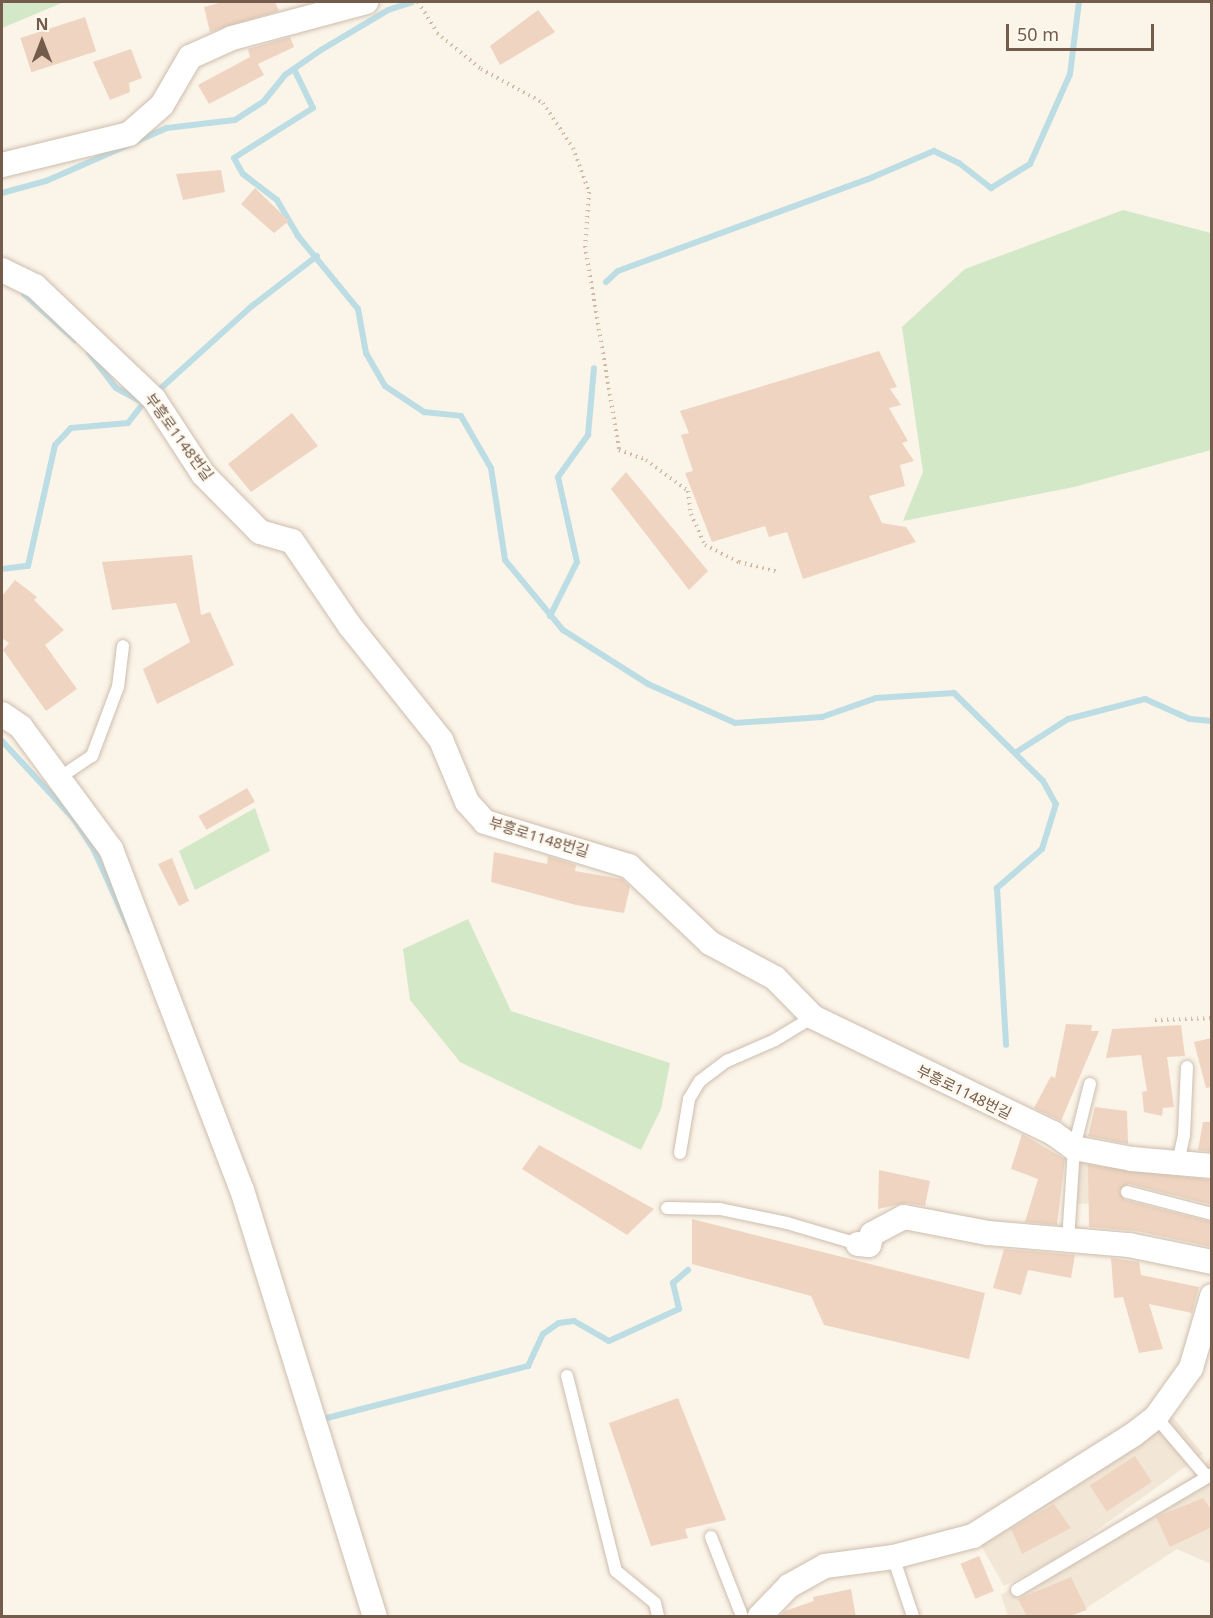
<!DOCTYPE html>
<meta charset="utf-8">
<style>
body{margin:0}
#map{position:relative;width:1213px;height:1618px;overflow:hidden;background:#fbf4e8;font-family:"Noto Sans","Noto Sans KR",sans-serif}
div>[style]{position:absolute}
.residential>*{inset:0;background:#f2e7d7}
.green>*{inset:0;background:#d3e8c7}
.stream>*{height:6px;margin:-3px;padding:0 3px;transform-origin:3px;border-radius:3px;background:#bddde4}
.building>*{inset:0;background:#efd5c1;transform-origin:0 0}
.path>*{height:4px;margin-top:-2px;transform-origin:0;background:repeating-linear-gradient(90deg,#d4b9a4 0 1.5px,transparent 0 6px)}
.roads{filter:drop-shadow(0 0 2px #cdbdae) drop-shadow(0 0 2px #cdbdae)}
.lane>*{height:12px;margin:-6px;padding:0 6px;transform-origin:6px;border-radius:6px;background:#fff}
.street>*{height:24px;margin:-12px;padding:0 12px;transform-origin:12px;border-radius:12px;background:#fff}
span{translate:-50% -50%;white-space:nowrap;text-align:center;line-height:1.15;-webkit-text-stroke:4.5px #fef8ee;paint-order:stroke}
.street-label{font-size:15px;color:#745c4d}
.frame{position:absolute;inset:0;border:3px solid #745c4d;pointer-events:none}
.north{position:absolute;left:12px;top:12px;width:60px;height:60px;-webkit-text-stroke:4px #fef8ee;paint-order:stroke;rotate:0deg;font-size:16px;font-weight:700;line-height:24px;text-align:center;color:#745c4d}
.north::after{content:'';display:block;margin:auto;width:21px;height:27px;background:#745c4d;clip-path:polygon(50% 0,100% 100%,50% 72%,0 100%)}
.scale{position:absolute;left:1006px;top:24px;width:148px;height:27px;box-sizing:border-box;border:3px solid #745c4d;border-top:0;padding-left:8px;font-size:18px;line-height:21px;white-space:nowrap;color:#745c4d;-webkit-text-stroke:4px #fef8ee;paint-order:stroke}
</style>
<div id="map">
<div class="residential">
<div style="clip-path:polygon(1076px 1157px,1120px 1161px,1121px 1202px,1076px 1204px)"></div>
<div style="clip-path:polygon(1172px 1416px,1203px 1454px,1061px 1556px,1004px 1586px,978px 1540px,1080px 1479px)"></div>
<div style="clip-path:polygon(1211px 1456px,1211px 1564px,1177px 1549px,1074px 1616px,1008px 1616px,1001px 1595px,1199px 1473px)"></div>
</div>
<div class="green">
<div style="clip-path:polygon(2px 2px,64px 2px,2px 28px)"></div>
<div style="clip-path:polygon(1123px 210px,1211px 233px,1211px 450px,1074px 487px,903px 521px,923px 472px,902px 327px,965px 269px)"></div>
<div style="clip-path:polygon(255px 808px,270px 851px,195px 890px,179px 851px)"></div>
<div style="clip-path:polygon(468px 919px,511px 1011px,670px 1063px,661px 1109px,641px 1150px,460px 1062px,410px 1000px,403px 949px)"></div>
</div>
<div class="stream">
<div style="left:294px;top:69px;width:43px;rotate:64deg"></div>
<div style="left:313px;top:108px;width:93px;rotate:147.7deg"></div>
<div style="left:234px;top:158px;width:18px;rotate:61deg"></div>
<div style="left:243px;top:174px;width:43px;rotate:37.4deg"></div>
<div style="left:277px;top:200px;width:42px;rotate:59.7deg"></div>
<div style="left:298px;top:236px;width:94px;rotate:50.6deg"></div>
<div style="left:358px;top:309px;width:45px;rotate:79.7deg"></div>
<div style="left:366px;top:353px;width:38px;rotate:60deg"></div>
<div style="left:385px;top:386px;width:47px;rotate:33.7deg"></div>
<div style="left:424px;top:412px;width:37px;rotate:6deg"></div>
<div style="left:461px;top:416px;width:60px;rotate:60deg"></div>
<div style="left:491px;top:468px;width:93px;rotate:81.3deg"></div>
<div style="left:505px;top:560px;width:91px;rotate:50.4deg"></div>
<div style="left:563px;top:630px;width:101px;rotate:32.4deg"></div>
<div style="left:648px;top:684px;width:95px;rotate:24.1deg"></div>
<div style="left:735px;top:723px;width:87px;rotate:-3.9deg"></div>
<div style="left:822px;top:717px;width:57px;rotate:-19.4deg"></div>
<div style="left:876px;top:698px;width:78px;rotate:-3.7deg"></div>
<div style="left:954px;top:693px;width:125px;rotate:44.7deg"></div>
<div style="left:1043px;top:781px;width:26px;rotate:61deg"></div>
<div style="left:1056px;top:804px;width:47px;rotate:107.3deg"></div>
<div style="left:1042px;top:849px;width:60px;rotate:139.1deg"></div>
<div style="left:997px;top:888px;width:157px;rotate:86.7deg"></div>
<div style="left:2px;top:193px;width:46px;rotate:-15.3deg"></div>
<div style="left:46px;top:181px;width:132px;rotate:-23.7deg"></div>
<div style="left:167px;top:128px;width:68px;rotate:-6.7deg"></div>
<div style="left:235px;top:120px;width:35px;rotate:-33deg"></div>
<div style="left:264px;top:101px;width:33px;rotate:-51deg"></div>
<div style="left:285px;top:75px;width:44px;rotate:-34.8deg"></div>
<div style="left:321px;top:50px;width:78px;rotate:-30.8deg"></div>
<div style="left:388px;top:10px;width:25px;rotate:-18deg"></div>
<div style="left:606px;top:282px;width:16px;rotate:-43deg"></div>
<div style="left:618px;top:271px;width:272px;rotate:-20.2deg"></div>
<div style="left:873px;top:177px;width:66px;rotate:-23.1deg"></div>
<div style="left:934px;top:151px;width:28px;rotate:26deg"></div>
<div style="left:959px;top:163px;width:41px;rotate:38deg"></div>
<div style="left:991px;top:188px;width:46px;rotate:-31.6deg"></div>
<div style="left:1030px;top:164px;width:98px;rotate:-66deg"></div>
<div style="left:1070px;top:74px;width:73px;rotate:-82.9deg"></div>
<div style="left:24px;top:294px;width:69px;rotate:42deg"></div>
<div style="left:89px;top:353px;width:44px;rotate:52.4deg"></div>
<div style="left:116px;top:388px;width:30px;rotate:28deg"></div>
<div style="left:160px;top:389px;width:124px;rotate:-42.1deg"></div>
<div style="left:252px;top:306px;width:82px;rotate:-37.6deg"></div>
<div style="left:2px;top:569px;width:26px;rotate:-7deg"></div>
<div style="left:28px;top:566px;width:124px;rotate:-77.4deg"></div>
<div style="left:55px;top:445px;width:23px;rotate:-47deg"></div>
<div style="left:71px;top:428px;width:57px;rotate:-5deg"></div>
<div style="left:128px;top:423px;width:29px;rotate:-52deg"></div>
<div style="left:550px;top:616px;width:60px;rotate:-63.4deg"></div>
<div style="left:577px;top:562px;width:87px;rotate:-102.6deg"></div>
<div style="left:558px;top:477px;width:52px;rotate:-54.5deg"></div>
<div style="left:588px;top:435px;width:67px;rotate:-84.9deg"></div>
<div style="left:2px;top:741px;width:106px;rotate:47.3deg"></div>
<div style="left:74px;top:819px;width:37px;rotate:57deg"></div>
<div style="left:94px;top:850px;width:88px;rotate:65.8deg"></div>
<div style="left:1015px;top:753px;width:63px;rotate:-32.7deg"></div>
<div style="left:1068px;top:719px;width:80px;rotate:-14.6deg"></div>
<div style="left:1145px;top:699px;width:49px;rotate:24deg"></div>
<div style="left:1190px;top:719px;width:22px;rotate:5deg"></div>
<div style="left:327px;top:1418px;width:208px;rotate:-14.5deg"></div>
<div style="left:528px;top:1366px;width:35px;rotate:-65deg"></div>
<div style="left:543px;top:1334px;width:19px;rotate:-35deg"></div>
<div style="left:559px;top:1323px;width:15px;rotate:-8deg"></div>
<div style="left:574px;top:1321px;width:40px;rotate:29.7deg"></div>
<div style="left:609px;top:1341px;width:77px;rotate:-24.6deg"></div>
<div style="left:679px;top:1309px;width:27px;rotate:-103deg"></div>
<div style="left:673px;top:1283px;width:20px;rotate:-41deg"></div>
</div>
<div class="building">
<div style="clip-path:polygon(223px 2px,275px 2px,279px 11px,210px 32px,204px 7px)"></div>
<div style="clip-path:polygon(538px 10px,555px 32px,500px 65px,490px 46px)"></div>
<div style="left:85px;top:17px;width:36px;height:68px;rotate:72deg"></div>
<div style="clip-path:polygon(290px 37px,294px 47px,258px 64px,264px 75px,209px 104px,198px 85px,250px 57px,248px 49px)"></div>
<div style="clip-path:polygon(131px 49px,142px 78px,129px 83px,130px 92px,110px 100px,93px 62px)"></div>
<div style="clip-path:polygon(221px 170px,225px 192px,183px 200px,176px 174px)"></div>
<div style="clip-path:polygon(255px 188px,289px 221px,274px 233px,241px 204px)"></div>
<div style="clip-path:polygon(879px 351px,897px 387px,890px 389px,901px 405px,889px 408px,908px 441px,902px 443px,914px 461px,900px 465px,905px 486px,869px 496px,882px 523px,906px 527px,916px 542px,803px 579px,787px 532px,769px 537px,765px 526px,712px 542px,685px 473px,693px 471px,681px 435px,689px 433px,680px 411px)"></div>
<div style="clip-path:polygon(292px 413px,318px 446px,251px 492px,228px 464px)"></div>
<div style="clip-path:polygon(626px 472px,708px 571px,689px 590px,611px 489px)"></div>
<div style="clip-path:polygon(192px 555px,201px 615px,210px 612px,234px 665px,157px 704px,143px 669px,190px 642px,176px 603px,112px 610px,102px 562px)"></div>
<div style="clip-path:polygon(15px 580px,37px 597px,34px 600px,64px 630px,45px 645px,77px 689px,46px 711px,3px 650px,9px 643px,2px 638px,2px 596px)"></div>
<div style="left:247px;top:788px;width:16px;height:56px;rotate:60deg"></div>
<div style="clip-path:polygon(494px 852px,547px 864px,548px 856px,576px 865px,575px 871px,622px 879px,630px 887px,624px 913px,576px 905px,491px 882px)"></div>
<div style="clip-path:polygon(172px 858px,189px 901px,179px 906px,158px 864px)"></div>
<div style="clip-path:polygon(1066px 1024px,1092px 1025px,1091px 1031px,1099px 1031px,1061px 1121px,1034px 1108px,1051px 1076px,1055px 1078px)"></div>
<div style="clip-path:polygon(1181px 1025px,1185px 1056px,1167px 1057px,1174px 1107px,1163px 1108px,1162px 1116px,1144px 1112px,1142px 1092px,1147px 1091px,1141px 1055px,1106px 1058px,1112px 1029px)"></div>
<div style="clip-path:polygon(1212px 1038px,1212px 1087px,1206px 1088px,1194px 1042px)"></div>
<div style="clip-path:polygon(1095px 1107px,1127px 1111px,1128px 1144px,1088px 1136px)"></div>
<div style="clip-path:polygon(1203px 1122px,1212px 1122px,1212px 1152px,1198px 1150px)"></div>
<div style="clip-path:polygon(1022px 1134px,1065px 1159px,1057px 1225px,1025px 1222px,1038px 1179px,1011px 1169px)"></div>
<div style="clip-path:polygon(539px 1145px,654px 1209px,627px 1235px,522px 1169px)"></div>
<div style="clip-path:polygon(1088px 1165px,1212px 1180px,1212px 1205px,1129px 1184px,1119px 1191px,1125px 1200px,1212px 1222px,1212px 1247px,1136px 1231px,1089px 1227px)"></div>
<div style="clip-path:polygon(879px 1170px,930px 1181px,925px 1206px,906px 1203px,878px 1209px)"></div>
<div style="clip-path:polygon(692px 1219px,985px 1293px,969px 1359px,824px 1325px,811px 1296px,692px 1264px)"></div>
<div style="clip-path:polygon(1004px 1249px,1075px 1255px,1071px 1278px,1028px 1270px,1021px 1295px,993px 1288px)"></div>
<div style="clip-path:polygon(1111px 1258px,1139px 1262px,1141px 1275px,1199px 1287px,1192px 1313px,1149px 1304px,1163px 1349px,1139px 1353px,1123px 1297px,1114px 1298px)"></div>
<div style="clip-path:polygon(678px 1398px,726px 1520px,685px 1529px,688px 1538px,651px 1546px,609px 1423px)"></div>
<div style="left:1135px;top:1456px;width:31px;height:54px;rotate:57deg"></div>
<div style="clip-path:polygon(1203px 1498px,1212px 1511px,1212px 1527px,1170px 1547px,1156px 1517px)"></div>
<div style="clip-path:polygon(1054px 1504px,1071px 1528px,1022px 1554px,1011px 1529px)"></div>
<div style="left:979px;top:1556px;width:38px;height:20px;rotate:67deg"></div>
<div style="clip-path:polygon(1071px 1577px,1087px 1610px,1065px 1617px,1027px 1617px,1018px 1599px)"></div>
<div style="clip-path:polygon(851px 1589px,856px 1617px,779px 1617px,785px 1611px,814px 1601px,813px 1597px)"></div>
</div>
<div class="path">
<div style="left:418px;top:2px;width:36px;rotate:58deg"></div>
<div style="left:437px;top:33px;width:57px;rotate:39.3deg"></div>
<div style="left:481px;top:69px;width:71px;rotate:28.7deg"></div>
<div style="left:543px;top:103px;width:54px;rotate:56.3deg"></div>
<div style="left:573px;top:148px;width:47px;rotate:70deg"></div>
<div style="left:589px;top:192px;width:54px;rotate:94.2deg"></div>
<div style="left:585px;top:246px;width:207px;rotate:80.5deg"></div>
<div style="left:619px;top:450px;width:29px;rotate:20deg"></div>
<div style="left:646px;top:460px;width:52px;rotate:36.4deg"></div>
<div style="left:688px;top:491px;width:23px;rotate:83deg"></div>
<div style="left:691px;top:514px;width:34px;rotate:66deg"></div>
<div style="left:705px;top:545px;width:38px;rotate:27deg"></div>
<div style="left:739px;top:562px;width:41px;rotate:14deg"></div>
<div style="left:1155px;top:1020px;width:57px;rotate:-2deg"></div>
</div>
<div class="roads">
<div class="lane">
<div style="left:59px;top:778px;width:40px;rotate:-34deg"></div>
<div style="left:92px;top:756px;width:74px;rotate:-69.4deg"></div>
<div style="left:118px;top:687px;width:41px;rotate:-83deg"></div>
<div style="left:680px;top:1153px;width:55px;rotate:-80.5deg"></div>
<div style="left:689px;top:1099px;width:21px;rotate:-59deg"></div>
<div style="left:700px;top:1081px;width:34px;rotate:-37deg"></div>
<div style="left:727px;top:1061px;width:52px;rotate:-23.6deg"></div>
<div style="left:775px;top:1040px;width:44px;rotate:-31.2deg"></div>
<div style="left:1178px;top:1163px;width:29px;rotate:-78deg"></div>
<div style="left:1184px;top:1135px;width:68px;rotate:-87.5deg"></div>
<div style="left:1127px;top:1192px;width:88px;rotate:14.5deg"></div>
<div style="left:667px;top:1208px;width:53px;rotate:1.1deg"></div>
<div style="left:720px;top:1209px;width:68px;rotate:11.8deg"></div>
<div style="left:787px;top:1223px;width:74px;rotate:16.5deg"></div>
<div style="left:1068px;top:1241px;width:93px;rotate:-86.3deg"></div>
<div style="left:1074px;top:1148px;width:66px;rotate:-76deg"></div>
<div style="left:567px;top:1376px;width:201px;rotate:75.9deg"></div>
<div style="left:616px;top:1571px;width:50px;rotate:39.4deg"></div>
<div style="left:655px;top:1603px;width:13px;rotate:77deg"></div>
<div style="left:1156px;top:1417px;width:77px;rotate:49.7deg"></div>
<div style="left:711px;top:1537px;width:85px;rotate:68.6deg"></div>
<div style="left:893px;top:1557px;width:62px;rotate:71.3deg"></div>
<div style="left:1017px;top:1590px;width:227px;rotate:-30.7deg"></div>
</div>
<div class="street">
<div style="left:2px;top:165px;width:131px;rotate:-13.7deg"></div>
<div style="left:129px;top:134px;width:44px;rotate:-41.3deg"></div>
<div style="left:162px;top:105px;width:56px;rotate:-59.7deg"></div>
<div style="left:190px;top:57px;width:46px;rotate:-24.3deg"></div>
<div style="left:232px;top:38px;width:139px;rotate:-15deg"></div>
<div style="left:2px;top:270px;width:37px;rotate:26deg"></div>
<div style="left:35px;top:286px;width:164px;rotate:43.5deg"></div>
<div style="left:154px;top:399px;width:90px;rotate:56.8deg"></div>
<div style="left:203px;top:474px;width:81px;rotate:45.5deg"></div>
<div style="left:260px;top:532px;width:33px;rotate:16deg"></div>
<div style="left:292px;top:541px;width:103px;rotate:55.7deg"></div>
<div style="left:350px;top:626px;width:146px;rotate:51.4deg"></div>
<div style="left:441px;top:740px;width:67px;rotate:67.2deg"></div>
<div style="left:467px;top:802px;width:27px;rotate:48deg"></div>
<div style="left:485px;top:822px;width:151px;rotate:17deg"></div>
<div style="left:629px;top:866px;width:112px;rotate:43.5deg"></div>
<div style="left:710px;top:943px;width:74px;rotate:28.3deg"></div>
<div style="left:775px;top:978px;width:54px;rotate:45.7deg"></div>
<div style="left:813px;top:1017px;width:267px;rotate:25.8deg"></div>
<div style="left:1053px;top:1133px;width:26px;rotate:36deg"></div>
<div style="left:1074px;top:1148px;width:59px;rotate:10.7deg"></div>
<div style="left:1132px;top:1159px;width:80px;rotate:5deg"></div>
<div style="left:2px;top:714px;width:23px;rotate:34deg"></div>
<div style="left:21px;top:727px;width:152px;rotate:53.6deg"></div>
<div style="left:111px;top:849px;width:365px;rotate:69deg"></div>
<div style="left:242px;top:1190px;width:446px;rotate:72.7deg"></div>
<div style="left:858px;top:1244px;width:11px;rotate:5deg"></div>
<div style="left:869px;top:1245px;width:11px;rotate:-75deg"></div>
<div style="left:872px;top:1234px;width:36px;rotate:-28deg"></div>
<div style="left:904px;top:1217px;width:86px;rotate:10.8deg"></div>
<div style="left:988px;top:1233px;width:142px;rotate:4.9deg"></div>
<div style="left:1129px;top:1245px;width:85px;rotate:11.6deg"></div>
<div style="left:760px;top:1616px;width:42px;rotate:-46deg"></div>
<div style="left:789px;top:1586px;width:41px;rotate:-29.1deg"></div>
<div style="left:825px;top:1566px;width:69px;rotate:-7.5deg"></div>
<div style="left:893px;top:1557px;width:83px;rotate:-14.7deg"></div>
<div style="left:973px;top:1536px;width:189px;rotate:-32.3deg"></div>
<div style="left:1133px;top:1435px;width:29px;rotate:-38deg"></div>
<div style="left:1156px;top:1417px;width:60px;rotate:-54.5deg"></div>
<div style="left:1191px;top:1368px;width:75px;rotate:-73.7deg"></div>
</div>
</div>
<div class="street-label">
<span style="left:179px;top:437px;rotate:54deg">부흥로1148번길</span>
<span style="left:539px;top:837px;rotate:17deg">부흥로1148번길</span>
<span style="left:964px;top:1092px;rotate:26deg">부흥로1148번길</span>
</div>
<div class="frame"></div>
<div class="north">N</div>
<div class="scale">50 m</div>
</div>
